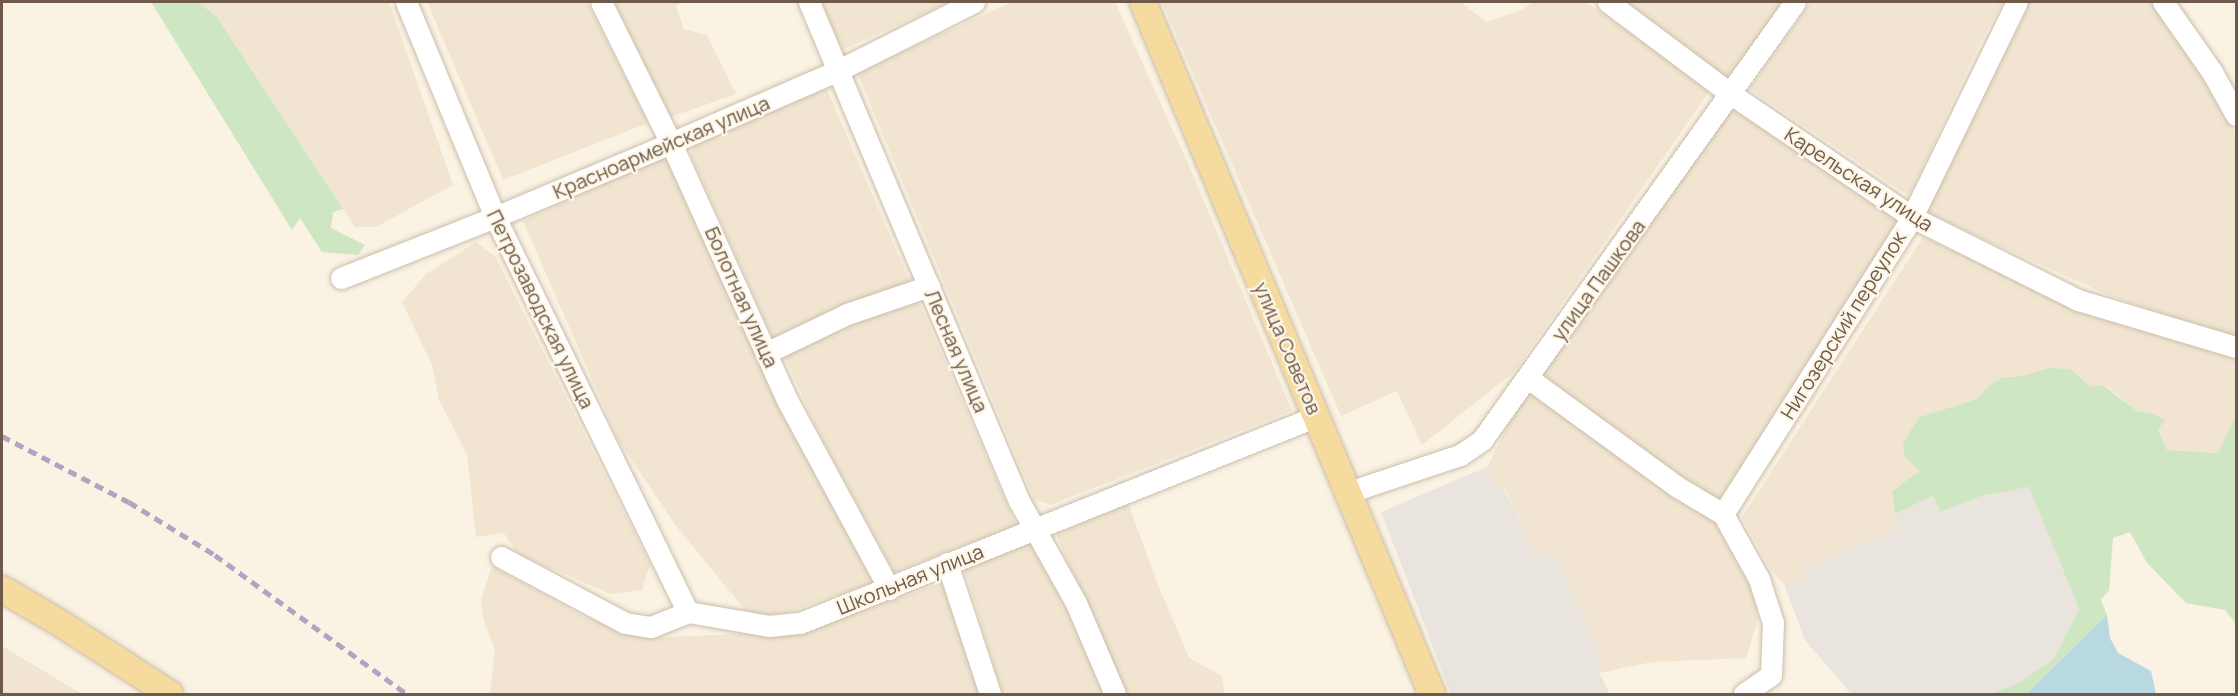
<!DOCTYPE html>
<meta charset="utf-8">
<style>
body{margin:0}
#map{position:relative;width:2238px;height:696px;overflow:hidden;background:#faf2e2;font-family:Manrope,sans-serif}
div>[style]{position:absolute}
.residential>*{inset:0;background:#f1e5d1;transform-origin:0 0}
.industrial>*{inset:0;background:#e9e4dd}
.green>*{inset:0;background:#cee6c2}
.water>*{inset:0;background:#b8d9e2}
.roads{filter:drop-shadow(0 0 2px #ccbdac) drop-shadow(0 0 2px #ccbdac)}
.minor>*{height:21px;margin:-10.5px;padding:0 10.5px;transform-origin:10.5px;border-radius:10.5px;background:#fff}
.major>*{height:26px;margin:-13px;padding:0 13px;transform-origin:13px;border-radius:13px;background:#f5db9e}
.rail>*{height:4.5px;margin-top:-2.25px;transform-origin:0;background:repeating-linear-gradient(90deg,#b5a2c2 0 9px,transparent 0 15px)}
span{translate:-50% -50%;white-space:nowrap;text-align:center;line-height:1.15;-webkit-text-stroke:4.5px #fdf6e7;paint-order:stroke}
.street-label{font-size:20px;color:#6f5a4a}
.frame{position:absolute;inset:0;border:3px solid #6f5a4a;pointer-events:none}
</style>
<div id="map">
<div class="residential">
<div style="clip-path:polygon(198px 2px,389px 2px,453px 185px,376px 227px,355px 227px,217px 17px)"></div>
<div style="clip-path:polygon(427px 2px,587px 2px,648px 123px,503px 180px)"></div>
<div style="clip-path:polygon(614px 2px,683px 2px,676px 6px,684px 29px,707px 35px,736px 94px,668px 118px)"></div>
<div style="clip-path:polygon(822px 2px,949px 2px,842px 50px)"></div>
<div style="clip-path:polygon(1012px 2px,1115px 2px,1190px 168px,1292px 411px,1050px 505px,1034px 499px,857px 72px)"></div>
<div style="clip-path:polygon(1162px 2px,1460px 2px,1487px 22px,1523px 9px,1533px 2px,1586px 2px,1711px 89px,1515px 371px,1422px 445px,1397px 391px,1341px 416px)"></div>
<div style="clip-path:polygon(1628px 2px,1783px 2px,1728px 79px,1658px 28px)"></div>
<div style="clip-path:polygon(1811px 2px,2003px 2px,1980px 43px,1909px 196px,1749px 89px)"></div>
<div style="clip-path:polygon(2025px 2px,2157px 2px,2236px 135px,2236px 340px,2104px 293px,1926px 213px)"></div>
<div style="clip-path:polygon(825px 85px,910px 282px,775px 342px,691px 155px,692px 145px)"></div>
<div style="left:1731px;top:94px;width:219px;height:349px;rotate:34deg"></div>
<div style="clip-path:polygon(666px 156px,876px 581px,787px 613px,750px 616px,676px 526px,619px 441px,523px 221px)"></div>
<div style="clip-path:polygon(1923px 237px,2069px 303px,2236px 357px,2236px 416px,2218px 453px,2167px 450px,2158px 430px,2164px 420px,2151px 413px,2137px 411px,2108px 387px,2091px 387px,2070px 369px,2049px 368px,2022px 376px,2001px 378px,1986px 388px,1977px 399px,1919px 417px,1921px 471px,1892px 491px,1897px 530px,1802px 569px,1805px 578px,1786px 585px,1781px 582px,1768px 565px,1742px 517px)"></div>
<div style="clip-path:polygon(476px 242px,495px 256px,650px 564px,642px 590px,611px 594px,518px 554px,504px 533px,476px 537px,467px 454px,439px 400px,432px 365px,402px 302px,426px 274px)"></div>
<div style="clip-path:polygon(912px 301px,920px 304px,1016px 525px,894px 572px,825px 445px,784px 356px,847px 323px)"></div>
<div style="clip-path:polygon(1526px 391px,1716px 521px,1752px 586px,1758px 619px,1746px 658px,1652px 662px,1599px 673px,1597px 645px,1551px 549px,1536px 556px,1504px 487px,1498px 490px,1487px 467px)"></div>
<div style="clip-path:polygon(1128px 503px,1158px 585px,1189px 658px,1222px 676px,1225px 694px,1125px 694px,1056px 534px)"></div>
<div style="clip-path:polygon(1030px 541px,1047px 564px,1105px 694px,1003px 694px,964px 567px)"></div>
<div style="clip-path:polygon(492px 566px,580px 615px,645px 638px,807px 631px,943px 582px,980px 694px,490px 694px,495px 650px,483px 618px,481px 599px)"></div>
<div style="clip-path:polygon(2px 646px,82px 694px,2px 694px)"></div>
</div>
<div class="industrial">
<div style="clip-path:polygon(1487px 467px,1498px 489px,1503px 487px,1536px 556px,1551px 549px,1597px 645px,1599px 673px,1610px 694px,1451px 694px,1381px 512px)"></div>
<div style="clip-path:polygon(2029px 487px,2079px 609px,2053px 660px,2018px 683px,1992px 694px,1851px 694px,1805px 640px,1784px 584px,1805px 578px,1802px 569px,1897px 530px,1895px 514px,1933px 496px,1942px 512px,1981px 496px)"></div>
</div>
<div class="green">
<div style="clip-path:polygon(151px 2px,198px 2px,217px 17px,343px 209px,333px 212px,331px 228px,365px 245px,358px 255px,322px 252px,300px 218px,292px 230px)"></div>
<div style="clip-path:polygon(2049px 368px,2070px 369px,2091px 387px,2103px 385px,2137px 411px,2151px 413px,2165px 420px,2158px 430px,2167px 450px,2218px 453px,2236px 416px,2236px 624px,2225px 610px,2186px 603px,2147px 563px,2130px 532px,2113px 538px,2109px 590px,2101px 600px,2107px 615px,2026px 694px,1992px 694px,2018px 683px,2053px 660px,2079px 609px,2029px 487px,1981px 496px,1941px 512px,1933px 496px,1895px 514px,1892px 491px,1920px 471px,1905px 457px,1903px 443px,1919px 417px,1977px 399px,1986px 388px,2001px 378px,2022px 376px)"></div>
</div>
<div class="water">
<div style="clip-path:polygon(2107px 615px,2110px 638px,2118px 653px,2151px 671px,2156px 694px,2026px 694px)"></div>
</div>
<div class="roads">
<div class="minor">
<div style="left:406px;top:2px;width:233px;rotate:67.5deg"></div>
<div style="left:495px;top:217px;width:440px;rotate:64deg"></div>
<div style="left:601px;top:2px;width:157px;rotate:63.6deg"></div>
<div style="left:671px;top:143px;width:282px;rotate:65.7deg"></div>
<div style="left:787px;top:400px;width:215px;rotate:61.6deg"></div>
<div style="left:809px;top:2px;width:541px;rotate:67.18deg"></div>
<div style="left:1019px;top:501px;width:117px;rotate:60.8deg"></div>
<div style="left:1076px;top:603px;width:99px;rotate:66.8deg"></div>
<div style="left:1608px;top:2px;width:154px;rotate:36.8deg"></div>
<div style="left:1731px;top:94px;width:219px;rotate:34.2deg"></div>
<div style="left:1912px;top:217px;width:186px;rotate:26.6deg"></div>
<div style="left:2078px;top:300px;width:165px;rotate:16.6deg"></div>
<div style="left:2163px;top:2px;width:85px;rotate:55deg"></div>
<div style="left:2212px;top:72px;width:49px;rotate:60.8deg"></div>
<div style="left:341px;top:278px;width:166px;rotate:-21.6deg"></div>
<div style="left:495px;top:217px;width:191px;rotate:-22.8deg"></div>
<div style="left:671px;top:143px;width:183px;rotate:-23.5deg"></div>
<div style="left:839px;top:70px;width:151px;rotate:-26.7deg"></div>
<div style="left:768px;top:352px;width:88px;rotate:-25.7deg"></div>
<div style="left:847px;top:314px;width:87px;rotate:-18.9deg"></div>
<div style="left:1528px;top:378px;width:183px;rotate:36.1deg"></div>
<div style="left:1676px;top:486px;width:55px;rotate:30.8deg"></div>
<div style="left:1723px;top:514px;width:74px;rotate:61deg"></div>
<div style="left:1759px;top:579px;width:46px;rotate:72.3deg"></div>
<div style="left:1773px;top:623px;width:52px;rotate:92.2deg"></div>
<div style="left:1771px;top:675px;width:33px;rotate:145deg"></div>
<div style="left:1349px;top:492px;width:117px;rotate:-18.4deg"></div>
<div style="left:1460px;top:455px;width:27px;rotate:-34deg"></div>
<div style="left:1482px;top:440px;width:538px;rotate:-54.45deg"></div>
<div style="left:1723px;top:514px;width:352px;rotate:-57.5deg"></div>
<div style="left:1912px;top:217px;width:239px;rotate:-64deg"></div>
<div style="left:501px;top:557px;width:140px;rotate:28deg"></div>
<div style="left:625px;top:623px;width:26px;rotate:9deg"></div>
<div style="left:651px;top:627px;width:40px;rotate:-22deg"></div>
<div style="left:688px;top:612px;width:82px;rotate:9.8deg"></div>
<div style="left:769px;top:626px;width:31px;rotate:-6deg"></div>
<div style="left:800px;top:623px;width:557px;rotate:-21.82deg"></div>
<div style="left:947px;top:563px;width:138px;rotate:71.8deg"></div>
</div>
<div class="major">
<div style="left:1143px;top:2px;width:750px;rotate:67.33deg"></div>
<div style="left:2px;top:589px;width:71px;rotate:30.5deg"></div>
<div style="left:63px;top:625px;width:127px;rotate:32.8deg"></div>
</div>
</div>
<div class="rail">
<div style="left:2px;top:436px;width:143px;rotate:27.5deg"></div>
<div style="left:129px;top:502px;width:101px;rotate:31.6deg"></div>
<div style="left:215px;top:555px;width:237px;rotate:35.9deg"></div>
</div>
<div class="street-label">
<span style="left:661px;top:147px;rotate:-23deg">Красноармейская улица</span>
<span style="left:1859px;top:179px;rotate:33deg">Карельская улица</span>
<span style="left:1598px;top:280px;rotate:-54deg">улица Пашкова</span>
<span style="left:742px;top:297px;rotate:66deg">Болотная улица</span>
<span style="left:541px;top:309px;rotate:64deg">Петрозаводская улица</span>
<span style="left:1843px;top:325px;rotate:-58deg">Нигозерский переулок</span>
<span style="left:1288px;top:348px;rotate:67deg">улица Советов</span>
<span style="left:957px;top:351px;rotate:67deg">Лесная улица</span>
<span style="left:910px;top:579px;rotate:-22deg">Школьная улица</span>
</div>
<div class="frame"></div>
</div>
